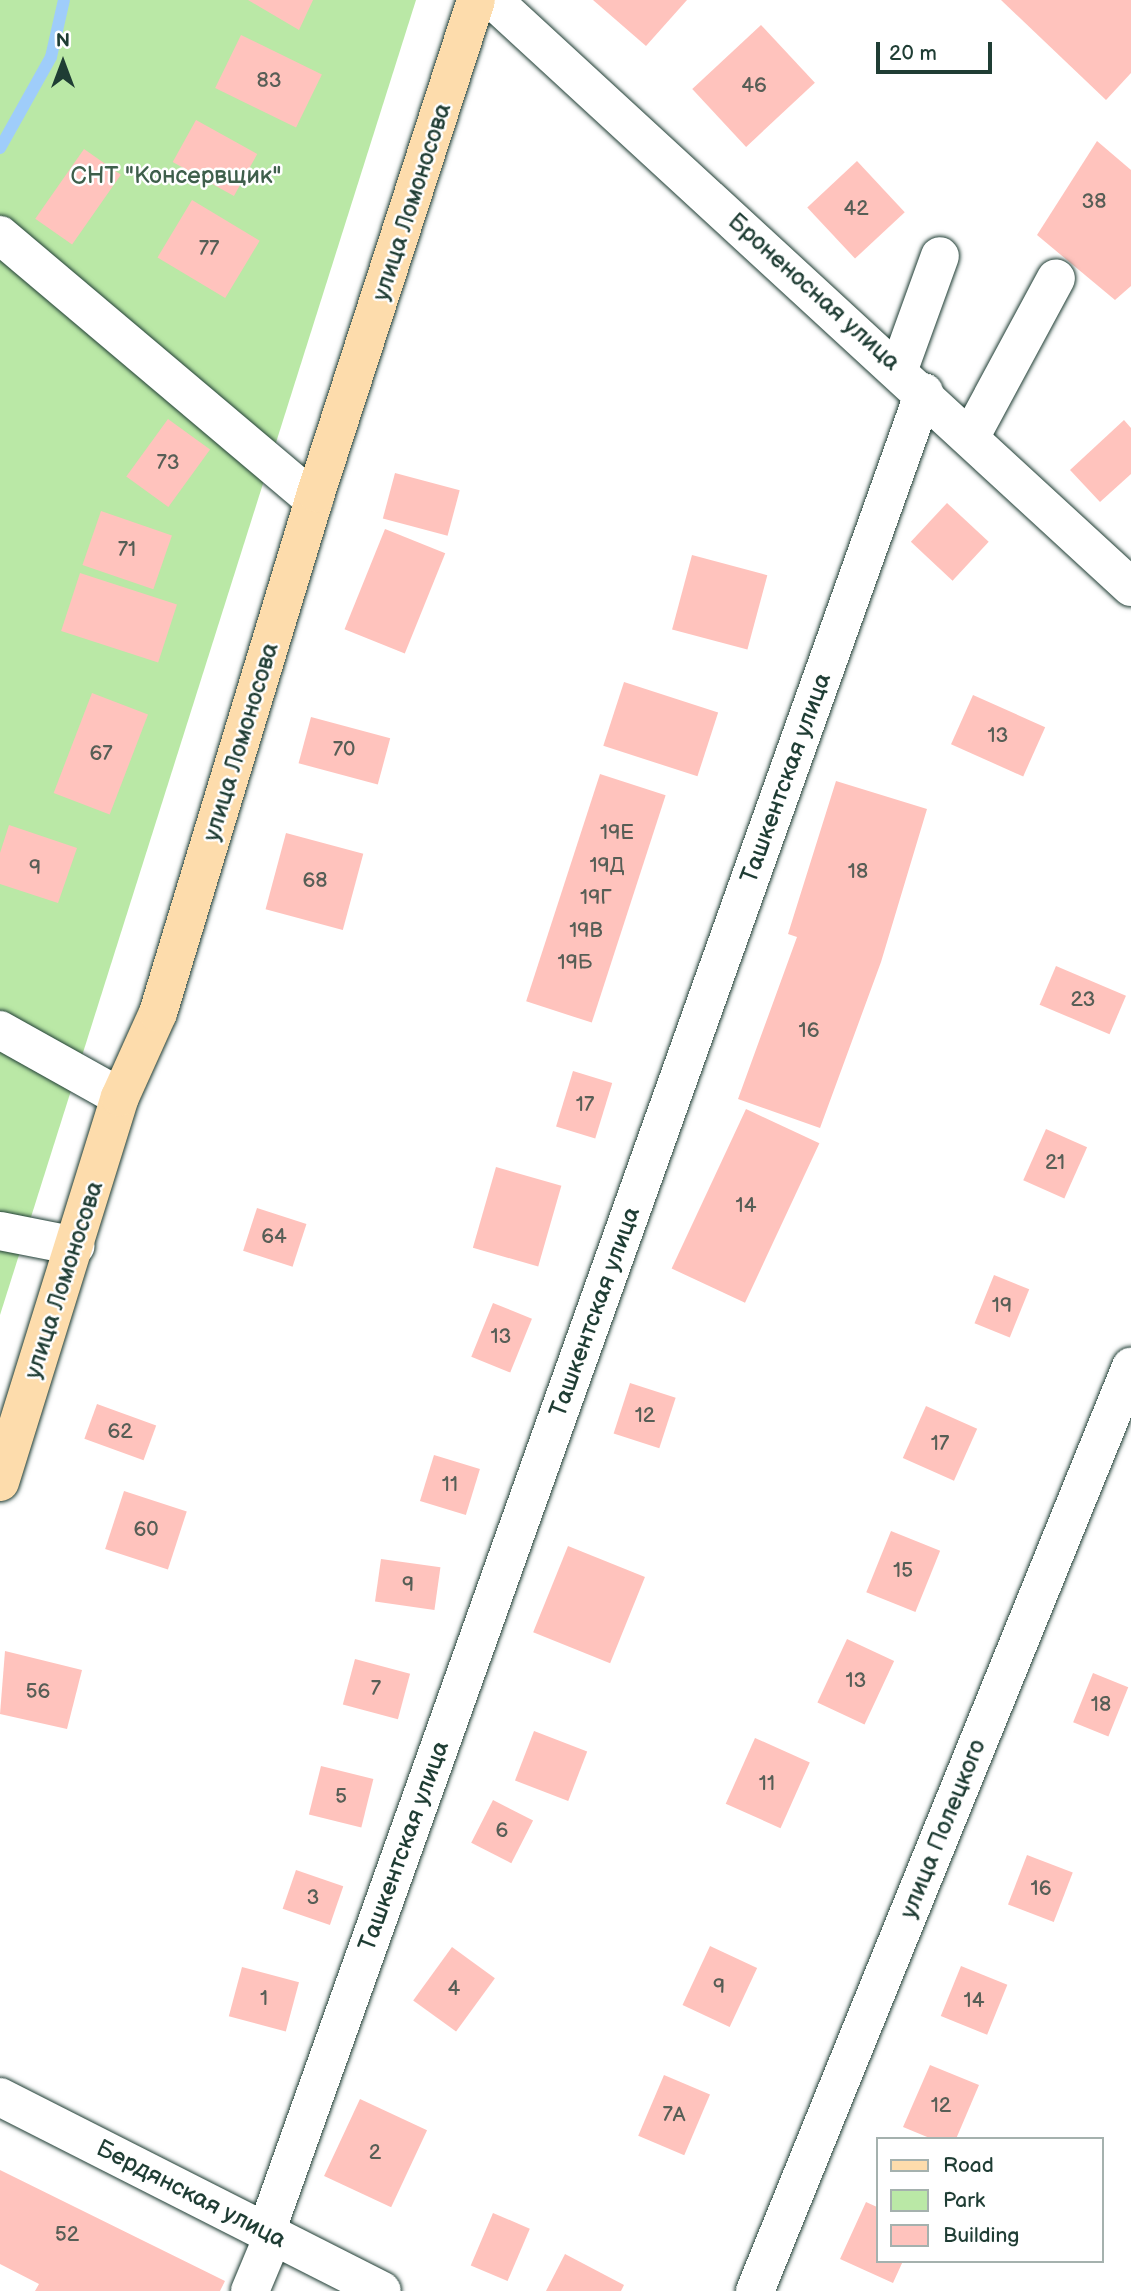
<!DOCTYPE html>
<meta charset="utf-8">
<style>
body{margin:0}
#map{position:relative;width:1131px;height:2291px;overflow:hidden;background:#fff;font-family:"Balsamiq Sans",sans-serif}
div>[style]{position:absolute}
.green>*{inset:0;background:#bae8a6}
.stream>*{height:12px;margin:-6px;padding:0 6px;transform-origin:6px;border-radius:6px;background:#9fcdfa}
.building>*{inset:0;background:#ffc3bd;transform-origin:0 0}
.roads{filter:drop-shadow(0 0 2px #1f3d34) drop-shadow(0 0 2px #1f3d34)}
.minor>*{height:38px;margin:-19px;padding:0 19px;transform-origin:19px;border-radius:19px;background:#fff}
.major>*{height:38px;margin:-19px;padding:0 19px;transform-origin:19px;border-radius:19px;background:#fddcac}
span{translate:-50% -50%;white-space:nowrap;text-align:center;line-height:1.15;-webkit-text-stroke:5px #fff;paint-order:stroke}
.number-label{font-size:21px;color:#575e56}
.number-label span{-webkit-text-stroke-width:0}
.park-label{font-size:24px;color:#3e5f4b}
.street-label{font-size:24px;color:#1f3d34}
.legend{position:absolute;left:876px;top:2137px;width:228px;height:126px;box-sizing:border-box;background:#fff;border:2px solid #a5b1ae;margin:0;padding:9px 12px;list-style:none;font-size:21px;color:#1f3d34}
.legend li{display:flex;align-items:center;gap:14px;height:35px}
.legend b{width:35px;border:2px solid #a5b1ae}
.north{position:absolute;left:28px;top:28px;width:70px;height:70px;-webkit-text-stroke:5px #fff;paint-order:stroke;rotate:0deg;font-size:19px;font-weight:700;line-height:28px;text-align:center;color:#1f3d34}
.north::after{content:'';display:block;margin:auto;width:24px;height:32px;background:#1f3d34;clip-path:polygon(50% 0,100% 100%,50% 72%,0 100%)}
.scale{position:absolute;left:876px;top:42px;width:116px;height:32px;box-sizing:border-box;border:4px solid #1f3d34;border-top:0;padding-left:9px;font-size:21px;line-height:24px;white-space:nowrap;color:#1f3d34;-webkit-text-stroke:5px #fff;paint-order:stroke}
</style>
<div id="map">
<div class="green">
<div style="clip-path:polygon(0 0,416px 0,0 1315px)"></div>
</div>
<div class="stream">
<div style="left:0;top:148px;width:104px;rotate:-60.7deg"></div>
<div style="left:51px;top:57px;width:58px;rotate:-77.2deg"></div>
</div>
<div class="building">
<div style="clip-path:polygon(248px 0,313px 0,299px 30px)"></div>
<div style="clip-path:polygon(593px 0,687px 0,646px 46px)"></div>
<div style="clip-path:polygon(1001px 0,1131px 0,1131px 73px,1106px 100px)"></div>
<div style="left:761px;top:25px;width:79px;height:94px;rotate:47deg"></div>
<div style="left:241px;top:35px;width:90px;height:59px;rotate:26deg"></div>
<div style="left:196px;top:120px;width:70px;height:48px;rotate:29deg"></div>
<div style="clip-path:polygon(1097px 141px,1131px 170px,1131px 286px,1115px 300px,1037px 235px)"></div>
<div style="left:84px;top:149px;width:45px;height:85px;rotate:35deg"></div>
<div style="left:857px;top:161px;width:70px;height:68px;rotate:47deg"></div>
<div style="left:192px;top:200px;width:79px;height:67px;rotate:31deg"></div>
<div style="left:168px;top:419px;width:52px;height:71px;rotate:36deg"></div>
<div style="clip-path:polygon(1124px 420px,1131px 428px,1131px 474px,1100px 502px,1070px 470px)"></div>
<div style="left:395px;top:473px;width:67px;height:47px;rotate:15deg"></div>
<div style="left:947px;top:503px;width:57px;height:53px;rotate:43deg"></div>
<div style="left:101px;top:511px;width:75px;height:57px;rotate:19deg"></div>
<div style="left:385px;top:529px;width:65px;height:108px;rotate:22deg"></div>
<div style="left:692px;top:555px;width:78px;height:77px;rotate:15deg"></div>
<div style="left:80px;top:573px;width:102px;height:61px;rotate:18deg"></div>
<div style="left:624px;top:682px;width:99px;height:67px;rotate:18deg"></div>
<div style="left:92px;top:693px;width:60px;height:107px;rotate:21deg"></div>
<div style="left:973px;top:695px;width:79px;height:54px;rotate:24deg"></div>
<div style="left:311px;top:717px;width:82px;height:48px;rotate:15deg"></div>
<div style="left:600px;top:774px;width:69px;height:239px;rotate:18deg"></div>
<div style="clip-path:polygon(836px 781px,927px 809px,881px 962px,820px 1128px,738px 1099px,797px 937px,788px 934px)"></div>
<div style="clip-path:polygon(9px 825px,77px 848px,58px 903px,0 884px,0 853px)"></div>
<div style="left:286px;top:833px;width:80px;height:79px;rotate:15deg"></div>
<div style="left:1056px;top:966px;width:76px;height:42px;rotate:23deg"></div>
<div style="left:573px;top:1071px;width:41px;height:58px;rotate:17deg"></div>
<div style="left:746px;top:1109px;width:81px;height:176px;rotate:25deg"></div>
<div style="left:1046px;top:1129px;width:45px;height:56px;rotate:24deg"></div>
<div style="left:496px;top:1167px;width:68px;height:84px;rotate:16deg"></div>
<div style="left:257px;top:1208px;width:52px;height:45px;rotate:18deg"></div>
<div style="left:994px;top:1275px;width:38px;height:52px;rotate:22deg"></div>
<div style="left:493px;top:1303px;width:42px;height:58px;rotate:22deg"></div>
<div style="left:630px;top:1383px;width:48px;height:53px;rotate:18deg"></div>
<div style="left:97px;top:1404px;width:63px;height:37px;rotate:20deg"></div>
<div style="left:926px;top:1406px;width:56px;height:57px;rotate:24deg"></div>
<div style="left:434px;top:1455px;width:48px;height:48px;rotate:17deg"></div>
<div style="left:124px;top:1491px;width:66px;height:61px;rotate:18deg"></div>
<div style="left:891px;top:1531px;width:53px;height:66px;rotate:22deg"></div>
<div style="left:568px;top:1546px;width:83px;height:93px;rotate:22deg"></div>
<div style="left:381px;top:1559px;width:60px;height:43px;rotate:8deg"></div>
<div style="left:847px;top:1639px;width:52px;height:70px;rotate:25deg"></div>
<div style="clip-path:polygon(5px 1651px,82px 1670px,67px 1729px,0 1714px)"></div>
<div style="left:355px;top:1659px;width:57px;height:47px;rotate:15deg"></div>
<div style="left:1093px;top:1673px;width:38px;height:53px;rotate:22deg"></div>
<div style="left:534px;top:1731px;width:57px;height:53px;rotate:21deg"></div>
<div style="left:755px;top:1738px;width:60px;height:72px;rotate:24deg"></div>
<div style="left:321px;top:1766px;width:54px;height:50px;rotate:14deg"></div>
<div style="left:493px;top:1800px;width:45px;height:48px;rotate:27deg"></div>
<div style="left:1027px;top:1855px;width:49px;height:53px;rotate:21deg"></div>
<div style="left:296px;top:1870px;width:50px;height:41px;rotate:19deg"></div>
<div style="left:710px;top:1946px;width:52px;height:65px;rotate:25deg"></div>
<div style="left:452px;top:1947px;width:53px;height:66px;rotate:36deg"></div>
<div style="left:961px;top:1966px;width:50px;height:54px;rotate:22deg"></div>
<div style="left:242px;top:1967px;width:59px;height:51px;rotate:15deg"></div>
<div style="clip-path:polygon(930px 2065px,979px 2085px,956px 2139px,932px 2139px,903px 2127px)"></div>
<div style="left:664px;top:2075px;width:50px;height:66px;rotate:23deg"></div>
<div style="left:360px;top:2099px;width:74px;height:85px;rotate:25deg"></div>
<div style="clip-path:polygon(0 2170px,225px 2281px,220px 2291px,35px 2291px,39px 2284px,0 2264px)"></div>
<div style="clip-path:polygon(866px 2202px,877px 2207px,877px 2261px,903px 2261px,893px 2283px,840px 2259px)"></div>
<div style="left:493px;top:2213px;width:40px;height:57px;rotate:23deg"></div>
<div style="clip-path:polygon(565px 2254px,624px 2285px,621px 2291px,546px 2291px)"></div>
</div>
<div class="roads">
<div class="minor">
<div style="left:493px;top:0;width:867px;rotate:42.62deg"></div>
<div style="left:0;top:235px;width:411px;rotate:40.2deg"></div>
<div style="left:899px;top:369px;width:120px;rotate:-70.1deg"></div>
<div style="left:971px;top:436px;width:179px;rotate:-61.7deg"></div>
<div style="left:0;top:1030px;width:137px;rotate:29.2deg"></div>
<div style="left:0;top:1231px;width:77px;rotate:11.2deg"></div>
<div style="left:0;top:2097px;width:428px;rotate:26.9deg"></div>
<div style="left:266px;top:2232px;width:1954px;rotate:-70.32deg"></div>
<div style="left:250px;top:2291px;width:60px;rotate:-67.3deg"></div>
<div style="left:755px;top:2291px;width:998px;rotate:-67.86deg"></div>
</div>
<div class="major">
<div style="left:0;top:1482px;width:403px;rotate:-72.7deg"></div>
<div style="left:120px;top:1097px;width:92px;rotate:-65.7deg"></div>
<div style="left:158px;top:1013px;width:543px;rotate:-73.1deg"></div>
<div style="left:316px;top:493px;width:518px;rotate:-72.02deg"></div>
</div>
</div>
<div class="number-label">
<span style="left:269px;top:81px">83</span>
<span style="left:754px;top:86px">46</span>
<span style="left:1094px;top:202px">38</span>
<span style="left:856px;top:209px">42</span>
<span style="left:209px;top:249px">77</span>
<span style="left:168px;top:463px">73</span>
<span style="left:127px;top:550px">71</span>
<span style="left:998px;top:736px">13</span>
<span style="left:344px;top:750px">70</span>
<span style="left:101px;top:754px">67</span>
<span style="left:617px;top:833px">19Е</span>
<span style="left:607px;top:866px">19Д</span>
<span style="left:35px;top:868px">9</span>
<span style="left:858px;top:872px">18</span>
<span style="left:315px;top:881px">68</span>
<span style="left:596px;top:898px">19Г</span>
<span style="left:586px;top:931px">19В</span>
<span style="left:575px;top:963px">19Б</span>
<span style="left:1083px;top:1000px">23</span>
<span style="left:809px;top:1031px">16</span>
<span style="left:585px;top:1105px">17</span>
<span style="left:1055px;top:1163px">21</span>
<span style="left:746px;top:1206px">14</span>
<span style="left:274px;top:1237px">64</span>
<span style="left:1002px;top:1306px">19</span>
<span style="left:501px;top:1337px">13</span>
<span style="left:645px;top:1416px">12</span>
<span style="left:120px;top:1432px">62</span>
<span style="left:940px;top:1444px">17</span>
<span style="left:450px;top:1485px">11</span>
<span style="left:146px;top:1530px">60</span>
<span style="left:903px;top:1571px">15</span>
<span style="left:408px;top:1585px">9</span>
<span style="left:856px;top:1681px">13</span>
<span style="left:376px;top:1689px">7</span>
<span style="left:38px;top:1692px">56</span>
<span style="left:1101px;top:1705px">18</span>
<span style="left:767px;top:1784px">11</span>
<span style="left:341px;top:1797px">5</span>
<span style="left:502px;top:1831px">6</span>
<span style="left:1041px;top:1889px">16</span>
<span style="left:313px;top:1898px">3</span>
<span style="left:719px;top:1987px">9</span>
<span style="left:454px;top:1989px">4</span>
<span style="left:264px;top:1999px">1</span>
<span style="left:974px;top:2001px">14</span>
<span style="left:941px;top:2106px">12</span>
<span style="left:674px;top:2115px">7А</span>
<span style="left:375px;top:2153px">2</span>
<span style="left:67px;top:2235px">52</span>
</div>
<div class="park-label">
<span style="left:176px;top:176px">СНТ "Консервщик"</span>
</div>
<div class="street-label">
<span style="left:412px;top:202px;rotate:-72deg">улица Ломоносова</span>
<span style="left:814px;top:292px;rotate:42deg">Броненосная улица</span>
<span style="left:241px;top:742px;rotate:-73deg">улица Ломоносова</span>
<span style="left:786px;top:778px;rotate:-70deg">Ташкентская улица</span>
<span style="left:64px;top:1280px;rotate:-72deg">улица Ломоносова</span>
<span style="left:595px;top:1312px;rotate:-70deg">Ташкентская улица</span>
<span style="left:943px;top:1829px;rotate:-68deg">улица Полецкого</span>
<span style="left:404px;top:1846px;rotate:-70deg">Ташкентская улица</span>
<span style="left:191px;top:2194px;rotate:27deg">Бердянская улица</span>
</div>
<ul class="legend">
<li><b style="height:9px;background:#fddcac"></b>Road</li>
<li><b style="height:19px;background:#bae8a6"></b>Park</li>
<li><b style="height:19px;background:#ffc3bd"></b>Building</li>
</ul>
<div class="north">N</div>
<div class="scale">20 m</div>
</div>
